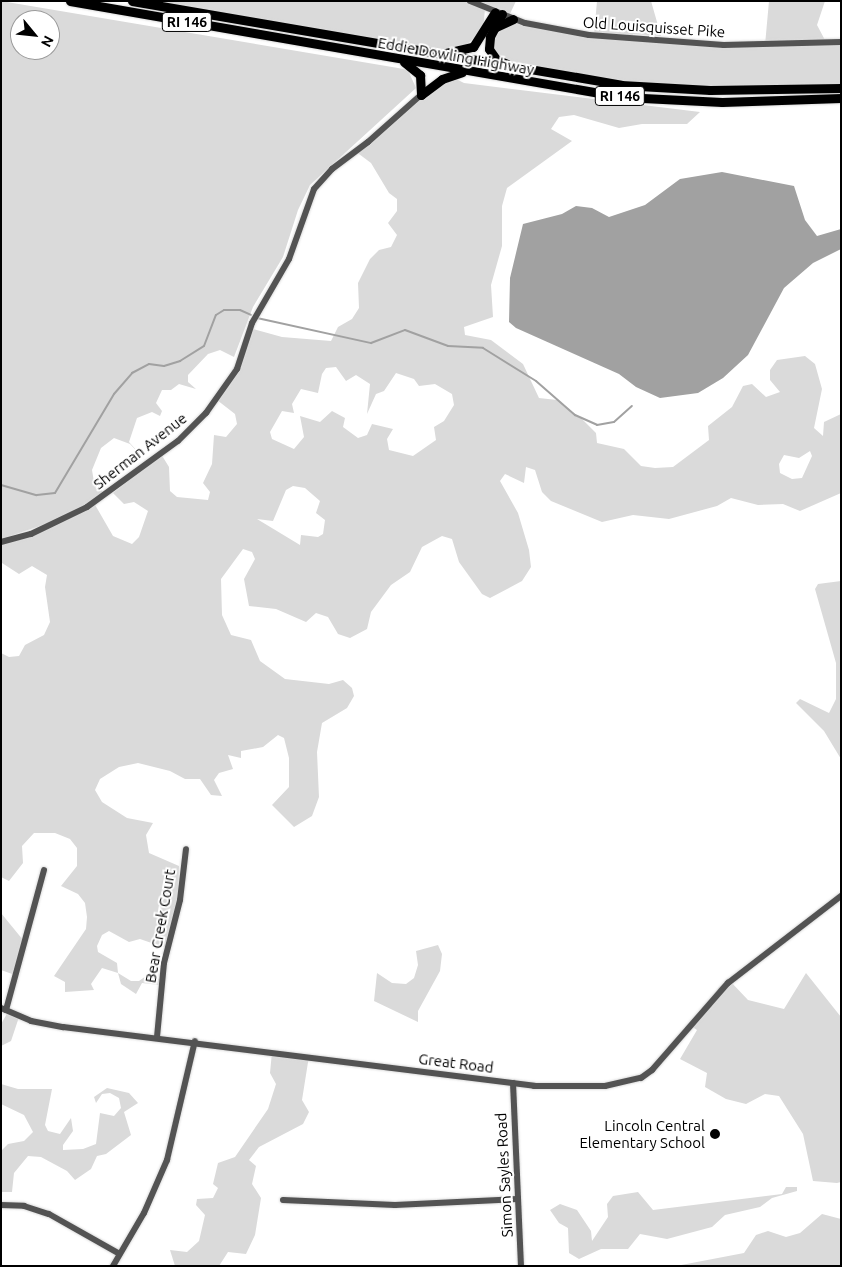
<!DOCTYPE html>
<style>
body{margin:0}
#map{position:relative;width:842px;height:1267px;overflow:hidden;background:#fff;font-family:Ubuntu,sans-serif}
div>[style]{position:absolute}
.green>*{inset:0;background:#dadada}
.water>*{inset:0;background:#a1a1a1}
.stream>*{height:2px;margin:-1px;padding:0 1px;transform-origin:1px;border-radius:1px;background:#a1a1a1}
.roads{filter:drop-shadow(0 0 1px #dbdbdb) drop-shadow(0 0 1px #dbdbdb)}
.minor>*{height:6px;margin:-3px;padding:0 3px;transform-origin:3px;border-radius:3px;background:#535353}
.highway>*{height:9px;margin:-4.5px;padding:0 4.5px;transform-origin:4.5px;border-radius:4.5px;background:#000}
.dots>*{width:14px;height:14px;translate:-50% -50%;box-sizing:border-box;border:2px solid #fff;border-radius:50%}
span{translate:-50% -50%;white-space:nowrap;text-align:center;line-height:1.15;-webkit-text-stroke:4px #fff;paint-order:stroke}
.shield-label span{padding:1px 4px;background:#fff;border:1px solid;border-radius:4px;-webkit-text-stroke-width:0}
.shield-label{font-size:14px;color:#000;font-weight:700}
.street-label{font-size:15px;color:#000}
.poi-label{font-size:15px;color:#000}
.right{translate:-100% -50%;text-align:right}
.frame{position:absolute;inset:0;border:2px solid #000;pointer-events:none}
.north{position:absolute;left:10px;top:10px;width:50px;height:50px;box-sizing:border-box;background:#fff;border:1px solid #999;border-radius:50%;rotate:118deg;font-size:14px;font-weight:700;line-height:20px;text-align:center;color:#000}
.north::after{content:'';display:block;margin:auto;width:18px;height:22px;background:#000;clip-path:polygon(50% 0,100% 100%,50% 72%,0 100%)}
</style>
<div id="map">
<div class="green">
<div style="clip-path:polygon(evenodd,1px 1px,398px 68px,408px 70px,416px 88px,310px 185px,298px 210px,283px 257px,253px 307px,234px 357px,220px 350px,208px 354px,188px 375px,188px 382px,196px 389px,179px 384px,171px 390px,162px 390px,156px 403px,162px 411px,160px 416px,152px 412px,137px 418px,129px 442px,147px 462px,130px 444px,114px 438px,101px 448px,92px 470px,94px 482px,105px 494px,58px 520px,1px 539px,1px 1px,20px 20px,50px 20px,50px 50px,20px 50px,20px 20px)"></div>
<div style="clip-path:polygon(131px 1px,516px 1px,509px 16px,594px 35px,597px 1px,651px 1px,661px 36px,633px 34px,632px 38px,765px 45px,769px 1px,825px 1px,817px 25px,826px 42px,841px 42px,841px 88px,672px 90px,502px 61px,488px 46px,505px 16px,485px 9px,483px 31px,462px 48px,410px 55px,395px 47px)"></div>
<div style="clip-path:polygon(evenodd,448px 75px,464px 83px,700px 112px,687px 124px,642px 124px,619px 128px,574px 115px,559px 117px,551px 129px,572px 141px,507px 188px,502px 206px,502px 246px,491px 285px,493px 317px,464px 327px,465px 335px,491px 340px,523px 364px,539px 398px,557px 400px,582px 419px,596px 433px,597px 443px,624px 449px,641px 466px,655px 468px,673px 467px,709px 440px,708px 426px,732px 407px,743px 386px,752px 384px,766px 397px,780px 392px,770px 380px,770px 370px,777px 360px,805px 356px,815px 364px,822px 389px,814px 428px,823px 436px,824px 422px,841px 414px,841px 493px,800px 511px,783px 504px,758px 505px,731px 498px,717px 506px,669px 519px,633px 515px,602px 522px,551px 501px,542px 492px,535px 470px,526px 467px,524px 483px,505px 474px,500px 481px,518px 513px,529px 550px,531px 567px,522px 581px,490px 598px,482px 594px,459px 562px,452px 539px,442px 536px,422px 547px,410px 572px,391px 585px,371px 612px,367px 629px,350px 638px,338px 634px,328px 617px,316px 613px,306px 622px,276px 609px,249px 606px,244px 579px,255px 559px,252px 552px,243px 549px,221px 579px,222px 615px,231px 635px,251px 640px,260px 661px,285px 679px,329px 684px,343px 680px,352px 688px,354px 696px,347px 708px,322px 723px,317px 752px,319px 797px,312px 816px,294px 827px,272px 805px,289px 787px,289px 758px,284px 738px,278px 735px,263px 747px,241px 751px,241px 758px,228px 755px,233px 769px,219px 773px,214px 780px,222px 796px,211px 795px,200px 779px,185px 779px,170px 771px,138px 763px,119px 767px,100px 779px,95px 790px,102px 802px,127px 818px,153px 823px,146px 835px,149px 853px,179px 866px,178px 899px,166px 948px,140px 939px,129px 942px,109px 931px,102px 935px,97px 946px,98px 952px,117px 963px,118px 973px,131px 981px,139px 981px,146px 976px,160px 979px,159px 985px,142px 983px,136px 994px,121px 984px,118px 973px,102px 968px,91px 984px,94px 990px,65px 992px,65px 982px,54px 976px,86px 929px,87px 917px,85px 903px,78px 894px,61px 886px,77px 866px,77px 848px,70px 839px,55px 833px,34px 833px,22px 846px,23px 863px,9px 881px,1px 877px,1px 653px,9px 657px,19px 656px,25px 645px,44px 635px,50px 622px,45px 587px,47px 575px,32px 566px,19px 574px,2px 563px,1px 543px,19px 539px,94px 503px,113px 536px,132px 544px,139px 537px,148px 511px,134px 502px,124px 504px,113px 493px,161px 454px,169px 467px,170px 491px,177px 497px,208px 500px,210px 492px,203px 483px,212px 464px,214px 435px,226px 437px,237px 424px,235px 414px,217px 400px,253px 329px,282px 337px,331px 341px,338px 327px,352px 319px,359px 308px,358px 283px,370px 259px,379px 250px,391px 247px,397px 235px,388px 223px,397px 211px,397px 199px,389px 193px,371px 163px,355px 151px,413px 98px,448px 75px,336px 367px,346px 381px,356px 375px,370px 384px,367px 414px,376px 394px,384px 391px,396px 373px,414px 379px,419px 386px,435px 384px,452px 394px,454px 405px,444px 421px,434px 427px,436px 440px,413px 456px,389px 450px,387px 439px,393px 429px,372px 424px,367px 435px,358px 438px,343px 427px,345px 418px,332px 411px,320px 422px,300px 416px,304px 437px,294px 449px,272px 439px,270px 432px,282px 411px,294px 413px,292px 404px,301px 389px,318px 393px,322px 374px,326px 368px,336px 367px,448px 75px,810px 451px,812px 456px,802px 478px,792px 479px,780px 473px,779px 464px,784px 455px,799px 458px,810px 451px,448px 75px,293px 486px,305px 488px,320px 501px,316px 513px,325px 520px,323px 534px,318px 537px,301px 535px,300px 545px,257px 519px,273px 521px,286px 490px,293px 486px)"></div>
<div style="clip-path:polygon(841px 581px,841px 759px,824px 731px,796px 703px,800px 699px,829px 713px,836px 699px,836px 663px,815px 589px,818px 584px)"></div>
<div style="clip-path:polygon(1px 913px,23px 940px,15px 975px,1px 970px)"></div>
<div style="clip-path:polygon(438px 945px,442px 954px,440px 971px,418px 1011px,418px 1022px,374px 1001px,377px 973px,392px 983px,406px 984px,414px 978px,418px 965px,416px 951px)"></div>
<div style="clip-path:polygon(806px 973px,841px 1017px,841px 1182px,837px 1183px,813px 1181px,803px 1134px,779px 1096px,765px 1094px,746px 1104px,726px 1099px,705px 1087px,707px 1073px,680px 1059px,697px 1030px,691px 1026px,719px 987px,730px 981px,748px 1000px,784px 1009px)"></div>
<div style="clip-path:polygon(8px 1012px,19px 1017px,11px 1041px,1px 1046px,1px 1024px)"></div>
<div style="clip-path:polygon(272px 1052px,309px 1056px,302px 1100px,309px 1112px,303px 1124px,259px 1147px,249px 1160px,256px 1166px,252px 1184px,261px 1198px,255px 1235px,246px 1254px,228px 1252px,219px 1266px,175px 1266px,170px 1250px,187px 1252px,199px 1241px,205px 1215px,196px 1205px,197px 1199px,213px 1198px,218px 1188px,213px 1184px,218px 1163px,235px 1157px,268px 1109px,276px 1084px,270px 1073px)"></div>
<div style="clip-path:polygon(1px 1084px,18px 1089px,52px 1089px,45px 1125px,48px 1131px,60px 1134px,71px 1118px,73px 1131px,63px 1145px,63px 1150px,83px 1149px,96px 1144px,100px 1113px,114px 1116px,121px 1108px,119px 1098px,110px 1093px,102px 1094px,96px 1103px,94px 1097px,107px 1088px,129px 1093px,138px 1103px,124px 1112px,131px 1135px,106px 1154px,97px 1156px,91px 1169px,75px 1180px,67px 1171px,41px 1157px,28px 1156px,14px 1173px,12px 1192px,1px 1192px,1px 1151px,8px 1144px,24px 1141px,33px 1132px,24px 1115px,1px 1104px)"></div>
<div style="clip-path:polygon(786px 1187px,797px 1187px,797px 1191px,772px 1198px,760px 1207px,725px 1215px,712px 1227px,667px 1239px,640px 1234px,628px 1249px,601px 1249px,579px 1259px,569px 1253px,568px 1228px,559px 1223px,550px 1210px,560px 1204px,577px 1210px,591px 1231px,592px 1241px,608px 1217px,607px 1204px,613px 1196px,638px 1192px,653px 1210px,782px 1194px)"></div>
<div style="clip-path:polygon(822px 1214px,841px 1219px,841px 1266px,676px 1266px,744px 1253px,756px 1235px,768px 1231px,786px 1237px,800px 1233px)"></div>
</div>
<div class="water">
<div style="clip-path:polygon(722px 172px,794px 186px,805px 220px,817px 236px,841px 229px,841px 249px,813px 263px,784px 288px,748px 355px,723px 378px,698px 393px,660px 398px,636px 387px,619px 374px,516px 328px,509px 322px,510px 278px,523px 224px,562px 214px,576px 206px,592px 208px,609px 217px,645px 205px,680px 179px)"></div>
</div>
<div class="stream">
<div style="left:257px;top:318px;width:117px;rotate:12.4deg"></div>
<div style="left:371px;top:343px;width:36px;rotate:-21deg"></div>
<div style="left:405px;top:330px;width:46px;rotate:20.4deg"></div>
<div style="left:448px;top:346px;width:35px;rotate:3deg"></div>
<div style="left:483px;top:348px;width:62px;rotate:31.9deg"></div>
<div style="left:536px;top:381px;width:52px;rotate:41.1deg"></div>
<div style="left:575px;top:415px;width:24px;rotate:24deg"></div>
<div style="left:597px;top:425px;width:17px;rotate:-10deg"></div>
<div style="left:614px;top:422px;width:24px;rotate:-42deg"></div>
<div style="left:1px;top:485px;width:37px;rotate:16deg"></div>
<div style="left:37px;top:495px;width:18px;rotate:-6deg"></div>
<div style="left:55px;top:493px;width:115px;rotate:-59.2deg"></div>
<div style="left:114px;top:394px;width:28px;rotate:-49deg"></div>
<div style="left:132px;top:373px;width:19px;rotate:-28deg"></div>
<div style="left:149px;top:364px;width:15px;rotate:8deg"></div>
<div style="left:164px;top:366px;width:17px;rotate:-17deg"></div>
<div style="left:180px;top:361px;width:28px;rotate:-32deg"></div>
<div style="left:204px;top:346px;width:33px;rotate:-69deg"></div>
<div style="left:216px;top:315px;width:9px;rotate:-32deg"></div>
<div style="left:224px;top:310px;width:16px"></div>
<div style="left:240px;top:310px;width:12px;rotate:24deg"></div>
</div>
<div class="roads">
<div class="minor">
<div style="left:470px;top:1px;width:59px;rotate:21.8deg"></div>
<div style="left:525px;top:23px;width:65px;rotate:10.6deg"></div>
<div style="left:589px;top:35px;width:135px;rotate:4.2deg"></div>
<div style="left:724px;top:45px;width:117px;rotate:-1.5deg"></div>
<div style="left:1px;top:542px;width:31px;rotate:-15deg"></div>
<div style="left:31px;top:534px;width:62px;rotate:-25.7deg"></div>
<div style="left:87px;top:507px;width:112px;rotate:-36deg"></div>
<div style="left:178px;top:441px;width:40px;rotate:-45deg"></div>
<div style="left:206px;top:413px;width:54px;rotate:-54.8deg"></div>
<div style="left:237px;top:369px;width:48px;rotate:-71.9deg"></div>
<div style="left:252px;top:323px;width:74px;rotate:-60deg"></div>
<div style="left:289px;top:259px;width:74px;rotate:-70.3deg"></div>
<div style="left:314px;top:189px;width:27px;rotate:-48deg"></div>
<div style="left:332px;top:169px;width:45px;rotate:-36.9deg"></div>
<div style="left:368px;top:142px;width:71px;rotate:-41.6deg"></div>
<div style="left:1px;top:1008px;width:33px;rotate:23deg"></div>
<div style="left:31px;top:1021px;width:33px;rotate:11deg"></div>
<div style="left:63px;top:1027px;width:475px;rotate:7.1deg"></div>
<div style="left:534px;top:1086px;width:71px"></div>
<div style="left:605px;top:1086px;width:37px;rotate:-13deg"></div>
<div style="left:641px;top:1078px;width:14px;rotate:-36deg"></div>
<div style="left:652px;top:1070px;width:116px;rotate:-48.9deg"></div>
<div style="left:728px;top:983px;width:143px;rotate:-37.6deg"></div>
<div style="left:6px;top:1010px;width:145px;rotate:-74.8deg"></div>
<div style="left:157px;top:1037px;width:74px;rotate:-84.6deg"></div>
<div style="left:164px;top:963px;width:65px;rotate:-75.7deg"></div>
<div style="left:180px;top:900px;width:51px;rotate:-83.3deg"></div>
<div style="left:513px;top:1083px;width:183px;rotate:87.5deg"></div>
<div style="left:283px;top:1200px;width:112px;rotate:2.6deg"></div>
<div style="left:395px;top:1205px;width:122px;rotate:-2.8deg"></div>
<div style="left:1px;top:1205px;width:23px;rotate:2deg"></div>
<div style="left:24px;top:1206px;width:26px;rotate:18deg"></div>
<div style="left:49px;top:1214px;width:81px;rotate:29.4deg"></div>
<div style="left:113px;top:1266px;width:61px;rotate:-59.7deg"></div>
<div style="left:144px;top:1213px;width:58px;rotate:-66.5deg"></div>
<div style="left:167px;top:1160px;width:122px;rotate:-76.8deg"></div>
</div>
<div class="highway">
<div style="left:70px;top:1px;width:561px;rotate:9.85deg"></div>
<div style="left:623px;top:97px;width:99px;rotate:2.9deg"></div>
<div style="left:722px;top:102px;width:119px;rotate:-1.9deg"></div>
<div style="left:132px;top:1px;width:496px;rotate:9.7deg"></div>
<div style="left:621px;top:85px;width:89px;rotate:3.2deg"></div>
<div style="left:710px;top:90px;width:131px;rotate:-0.9deg"></div>
<div style="left:502px;top:14px;width:26px;rotate:118deg"></div>
<div style="left:490px;top:37px;width:12px;rotate:95deg"></div>
<div style="left:489px;top:49px;width:12px;rotate:55deg"></div>
<div style="left:496px;top:59px;width:12px;rotate:24deg"></div>
<div style="left:494px;top:28px;width:21px;rotate:-25deg"></div>
<div style="left:446px;top:53px;width:28px;rotate:-13deg"></div>
<div style="left:473px;top:47px;width:41px;rotate:-57.8deg"></div>
<div style="left:404px;top:62px;width:21px;rotate:39deg"></div>
<div style="left:420px;top:75px;width:20px;rotate:87deg"></div>
<div style="left:421px;top:95px;width:26px;rotate:-37deg"></div>
<div style="left:442px;top:79px;width:21px;rotate:-19deg"></div>
</div>
</div>
<div class="dots">
<div style="left:715px;top:1134px;background:#000"></div>
</div>
<div class="shield-label">
<span style="left:187px;top:22px">RI 146</span>
<span style="left:620px;top:96px">RI 146</span>
</div>
<div class="street-label">
<span style="left:654px;top:27px;rotate:4deg">Old Louisquisset Pike</span>
<span style="left:456px;top:56px;rotate:10deg">Eddie Dowling Highway</span>
<span style="left:140px;top:451px;rotate:-38deg">Sherman Avenue</span>
<span style="left:160px;top:926px;rotate:-80deg">Bear Creek Court</span>
<span style="left:456px;top:1063px;rotate:7deg">Great Road</span>
<span style="left:504px;top:1175px;rotate:-93deg">Simon Sayles Road</span>
</div>
<div class="poi-label">
<span class="right" style="left:705px;top:1134px">Lincoln Central<br>Elementary School</span>
</div>
<div class="frame"></div>
<div class="north">N</div>
</div>
